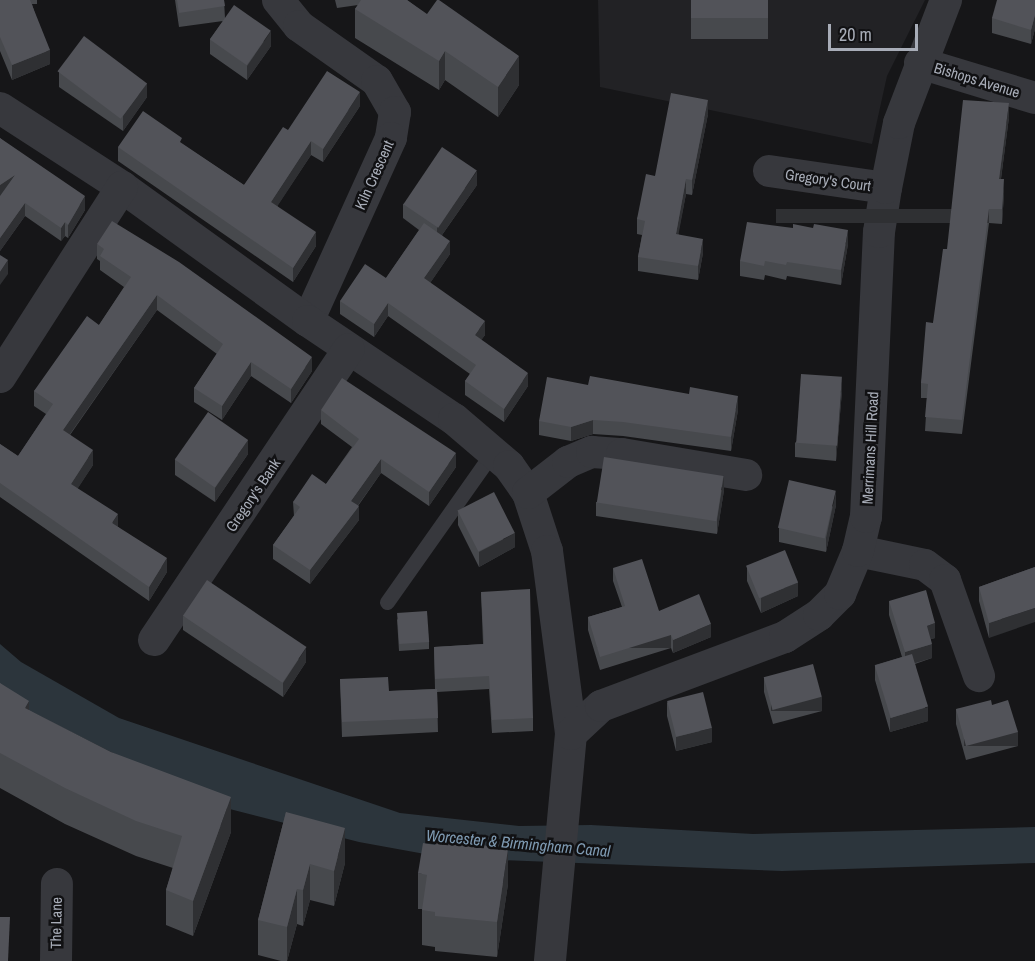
<!DOCTYPE html>
<style>
body{margin:0}
#map{position:relative;width:1035px;height:961px;overflow:hidden;background:#161618;font-family:"Archivo Narrow",sans-serif}
div>[style]{position:absolute}
.built>*{inset:0;background:#222225}
.water>*{inset:0;background:#2c353c}
.lane>*{height:15px;margin:-7.5px;padding:0 7.5px;transform-origin:7.5px;border-radius:7.5px;background:#37383d}
.street>*{height:32px;margin:-16px;padding:0 16px;transform-origin:16px;border-radius:16px;background:#37383d}
.wall>*{inset:0;background:#47494d;transform-origin:0 0}
.shaded-wall>*{inset:0;background:#2f3033;transform-origin:0 0}
.building>*{inset:0;background:#525359;transform-origin:0 0}
span{translate:-50% -50%;white-space:nowrap;text-align:center;line-height:1.15;-webkit-text-stroke:5px #111113;paint-order:stroke}
.street-label{font-size:15px;color:#a8adb8}
.water-label{font-size:16px;color:#7f9bb3;font-style:italic}
.scale{position:absolute;left:828px;top:24px;width:90px;height:27px;box-sizing:border-box;border:3px solid #a8adb8;border-top:0;padding-left:8px;font-size:18px;line-height:21px;white-space:nowrap;color:#a8adb8;-webkit-text-stroke:4px #111113;paint-order:stroke}
</style>
<div id="map">
<div class="built">
<div style="clip-path:polygon(598px 0,925px 0,887px 76px,872px 144px,600px 87px)"></div>
</div>
<div class="water">
<div style="clip-path:polygon(0 644px,21px 662px,119px 718px,400px 813px,519px 826px,591px 825px,753px 834px,1035px 827px,1035px 863px,782px 871px,447px 858px,359px 842px,218px 806px,0 696px)"></div>
</div>
<div class="lane">
<div style="left:387px;top:602px;width:184px;rotate:-54.8deg"></div>
</div>
<div class="street">
<div style="left:278px;top:0;width:33px;rotate:51deg"></div>
<div style="left:299px;top:26px;width:95px;rotate:35.2deg"></div>
<div style="left:377px;top:81px;width:36px;rotate:60deg"></div>
<div style="left:395px;top:112px;width:26px;rotate:99deg"></div>
<div style="left:391px;top:138px;width:201px;rotate:114.4deg"></div>
<div style="left:920px;top:63px;width:120px;rotate:16.9deg"></div>
<div style="left:0;top:108px;width:145px;rotate:32.9deg"></div>
<div style="left:122px;top:187px;width:229px;rotate:35.8deg"></div>
<div style="left:308px;top:321px;width:176px;rotate:33.9deg"></div>
<div style="left:454px;top:419px;width:72px;rotate:40.5deg"></div>
<div style="left:509px;top:466px;width:33px;rotate:55deg"></div>
<div style="left:528px;top:493px;width:61px;rotate:71.9deg"></div>
<div style="left:547px;top:551px;width:185px;rotate:82.5deg"></div>
<div style="left:571px;top:734px;width:228px;rotate:95.3deg"></div>
<div style="left:769px;top:171px;width:118px;rotate:8.3deg"></div>
<div style="left:0;top:377px;width:226px;rotate:-57.3deg"></div>
<div style="left:528px;top:493px;width:51px;rotate:-37.8deg"></div>
<div style="left:568px;top:462px;width:26px;rotate:-23deg"></div>
<div style="left:592px;top:452px;width:30px;rotate:4deg"></div>
<div style="left:622px;top:454px;width:126px;rotate:9.6deg"></div>
<div style="left:858px;top:551px;width:68px;rotate:11.8deg"></div>
<div style="left:925px;top:565px;width:25px;rotate:37deg"></div>
<div style="left:945px;top:580px;width:102px;rotate:70.5deg"></div>
<div style="left:154px;top:640px;width:350px;rotate:-56.2deg"></div>
<div style="left:571px;top:734px;width:41px;rotate:-43deg"></div>
<div style="left:601px;top:706px;width:197px;rotate:-20.6deg"></div>
<div style="left:785px;top:637px;width:40px;rotate:-32.9deg"></div>
<div style="left:819px;top:615px;width:30px;rotate:-45deg"></div>
<div style="left:840px;top:594px;width:47px;rotate:-67.3deg"></div>
<div style="left:858px;top:551px;width:35px;rotate:-77deg"></div>
<div style="left:866px;top:517px;width:285px;rotate:-87.4deg"></div>
<div style="left:879px;top:232px;width:45px;rotate:-81deg"></div>
<div style="left:886px;top:188px;width:66px;rotate:-78.7deg"></div>
<div style="left:899px;top:123px;width:132px;rotate:-69.1deg"></div>
<div style="left:56px;top:961px;width:77px;rotate:-89.3deg"></div>
</div>
<div class="wall">
<div style="clip-path:polygon(0 0,37px 0,37px 4px,32px 4px,50px 64px,12px 80px,0 51px)"></div>
<div style="clip-path:polygon(175px 0,224px 0,225px 18px,271px 46px,247px 80px,210px 54px,210px 39px,223px 21px,179px 27px)"></div>
<div style="clip-path:polygon(335px 0,407px 0,519px 85px,498px 117px,445px 80px,439px 90px,355px 38px,355px 9px,358px 5px,337px 8px)"></div>
<div style="left:691px;top:0;width:77px;height:39px"></div>
<div style="clip-path:polygon(1035px 0,1035px 29px,1031px 44px,992px 33px,992px 18px)"></div>
<div style="clip-path:polygon(59px 72px,147px 97px,123px 131px,59px 87px)"></div>
<div style="clip-path:polygon(360px 106px,323px 162px,311px 155px,277px 206px,316px 246px,293px 282px,118px 161px,118px 147px,182px 144px,244px 185px,288px 130px)"></div>
<div style="clip-path:polygon(708px 114px,692px 195px,686px 194px,678px 234px,703px 253px,698px 280px,638px 271px,638px 257px,642px 235px,637px 234px,637px 219px,655px 176px)"></div>
<div style="clip-path:polygon(1009px 117px,1001px 179px,1004px 193px,1002px 224px,989px 223px,962px 434px,925px 431px,927px 398px,921px 398px,921px 383px,933px 323px)"></div>
<div style="clip-path:polygon(0 138px,85px 210px,68px 238px,65px 236px,61px 241px,25px 216px,0 251px)"></div>
<div style="clip-path:polygon(477px 185px,442px 235px,450px 254px,430px 283px,485px 335px,481px 340px,528px 386px,504px 422px,465px 395px,465px 381px,470px 374px,388px 316px,374px 337px,340px 314px,340px 301px,386px 278px,419px 230px,403px 218px,403px 204px)"></div>
<div style="clip-path:polygon(97px 244px,312px 371px,291px 403px,251px 376px,222px 420px,194px 402px,194px 388px,217px 354px,157px 310px,70px 435px,93px 465px,77px 489px,167px 572px,149px 601px,0 497px,0 444px,18px 456px,46px 414px,34px 406px,34px 391px,99px 325px,124px 287px,100px 270px,100px 261px,97px 259px)"></div>
<div style="clip-path:polygon(848px 244px,841px 285px,787px 276px,786px 280px,765px 275px,764px 280px,740px 276px,740px 261px)"></div>
<div style="clip-path:polygon(588px 385px,738px 410px,731px 451px,623px 436px,593px 434px,571px 441px,539px 435px,539px 421px)"></div>
<div style="clip-path:polygon(842px 391px,836px 461px,795px 457px,795px 443px)"></div>
<div style="clip-path:polygon(321px 410px,456px 467px,429px 506px,381px 473px,358px 506px,359px 520px,310px 584px,273px 559px,273px 545px,294px 516px,293px 502px,326px 484px,352px 447px,321px 424px)"></div>
<div style="clip-path:polygon(248px 454px,215px 502px,175px 475px,175px 460px)"></div>
<div style="clip-path:polygon(724px 490px,717px 534px,596px 516px,596px 502px)"></div>
<div style="clip-path:polygon(836px 505px,826px 552px,779px 542px,779px 528px)"></div>
<div style="clip-path:polygon(458px 511px,515px 547px,479px 567px,458px 525px)"></div>
<div style="clip-path:polygon(747px 567px,798px 596px,761px 613px,747px 581px)"></div>
<div style="clip-path:polygon(1035px 567px,989px 638px,979px 601px,979px 587px)"></div>
<div style="clip-path:polygon(613px 568px,659px 611px,711px 637px,673px 653px,671px 648px,600px 670px,588px 630px,588px 617px,622px 607px,613px 581px)"></div>
<div style="clip-path:polygon(481px 592px,533px 718px,533px 731px,492px 733px,489px 689px,437px 692px,438px 732px,342px 737px,340px 679px,389px 691px,435px 689px,434px 647px,483px 644px)"></div>
<div style="clip-path:polygon(889px 601px,935px 638px,931px 639px,932px 658px,915px 664px,928px 721px,890px 732px,875px 680px,875px 665px,902px 657px,889px 615px)"></div>
<div style="clip-path:polygon(183px 616px,306px 662px,283px 697px,183px 630px)"></div>
<div style="clip-path:polygon(397px 619px,429px 642px,429px 649px,399px 651px)"></div>
<div style="clip-path:polygon(764px 677px,822px 711px,773px 724px,764px 692px)"></div>
<div style="clip-path:polygon(0 683px,29px 710px,231px 832px,193px 936px,166px 925px,166px 890px,173px 868px,136px 856px,65px 824px,0 788px)"></div>
<div style="clip-path:polygon(667px 702px,712px 742px,676px 751px,667px 716px)"></div>
<div style="clip-path:polygon(992px 705px,1018px 746px,966px 760px,956px 724px,956px 709px)"></div>
<div style="clip-path:polygon(286px 812px,345px 863px,334px 906px,310px 900px,303px 926px,297px 924px,287px 961px,281px 961px,258px 955px,258px 920px)"></div>
<div style="clip-path:polygon(418px 873px,508px 884px,497px 957px,435px 951px,435px 947px,422px 945px,422px 909px,418px 909px)"></div>
</div>
<div class="shaded-wall">
<div style="clip-path:polygon(1035px 15px,1035px 29px,1031px 44px,1031px 30px)"></div>
<div style="clip-path:polygon(271px 31px,271px 46px,247px 80px,247px 66px)"></div>
<div style="clip-path:polygon(50px 50px,50px 64px,12px 80px,12px 65px)"></div>
<div style="clip-path:polygon(445px 51px,445px 80px,439px 90px,439px 61px)"></div>
<div style="clip-path:polygon(519px 56px,519px 85px,498px 117px,498px 87px)"></div>
<div style="clip-path:polygon(147px 83px,147px 97px,123px 131px,123px 116px)"></div>
<div style="clip-path:polygon(360px 92px,360px 106px,323px 162px,323px 149px)"></div>
<div style="clip-path:polygon(708px 100px,708px 114px,692px 195px,692px 180px)"></div>
<div style="clip-path:polygon(1009px 103px,1009px 117px,999px 193px,999px 179px)"></div>
<div style="clip-path:polygon(311px 141px,311px 155px,271px 216px,271px 202px)"></div>
<div style="clip-path:polygon(477px 171px,477px 185px,437px 242px,437px 228px)"></div>
<div style="clip-path:polygon(15px 175px,0 199px,0 185px)"></div>
<div style="clip-path:polygon(686px 179px,686px 194px,676px 248px,676px 234px)"></div>
<div style="clip-path:polygon(1004px 179px,1004px 193px,1002px 224px,1002px 209px)"></div>
<div style="clip-path:polygon(85px 196px,85px 210px,68px 238px,68px 225px)"></div>
<div style="clip-path:polygon(25px 203px,25px 216px,0 251px,0 238px)"></div>
<div style="left:989px;top:209px;width:14px;height:213px;rotate:90deg"></div>
<div style="clip-path:polygon(65px 222px,65px 236px,61px 241px,61px 228px)"></div>
<div style="clip-path:polygon(848px 230px,848px 244px,841px 285px,841px 270px)"></div>
<div style="clip-path:polygon(316px 232px,316px 246px,293px 282px,293px 268px)"></div>
<div style="clip-path:polygon(703px 239px,703px 253px,698px 280px,698px 266px)"></div>
<div style="clip-path:polygon(450px 241px,450px 254px,424px 292px,424px 278px)"></div>
<div style="clip-path:polygon(8px 260px,8px 274px,0 285px,0 272px)"></div>
<div style="clip-path:polygon(157px 295px,157px 310px,63px 444px,63px 430px)"></div>
<div style="clip-path:polygon(388px 303px,388px 316px,374px 337px,374px 324px)"></div>
<div style="clip-path:polygon(485px 321px,485px 335px,475px 349px,475px 335px)"></div>
<div style="clip-path:polygon(312px 357px,312px 371px,291px 403px,291px 389px)"></div>
<div style="clip-path:polygon(251px 362px,251px 376px,222px 420px,222px 406px)"></div>
<div style="clip-path:polygon(528px 373px,528px 386px,504px 422px,504px 409px)"></div>
<div style="clip-path:polygon(842px 377px,842px 391px,836px 461px,836px 446px)"></div>
<div style="clip-path:polygon(738px 396px,738px 410px,731px 451px,731px 437px)"></div>
<div style="clip-path:polygon(593px 420px,593px 434px,571px 441px,571px 427px)"></div>
<div style="clip-path:polygon(248px 440px,248px 454px,215px 502px,215px 488px)"></div>
<div style="clip-path:polygon(93px 450px,93px 465px,71px 499px,71px 484px)"></div>
<div style="clip-path:polygon(456px 453px,456px 467px,429px 506px,429px 492px)"></div>
<div style="clip-path:polygon(381px 459px,381px 473px,351px 515px,351px 501px)"></div>
<div style="clip-path:polygon(724px 475px,724px 490px,717px 534px,717px 520px)"></div>
<div style="clip-path:polygon(836px 491px,836px 505px,826px 552px,826px 538px)"></div>
<div style="clip-path:polygon(359px 506px,359px 520px,310px 584px,310px 570px)"></div>
<div style="clip-path:polygon(118px 514px,118px 529px,112px 523px)"></div>
<div style="clip-path:polygon(515px 533px,515px 547px,479px 567px,479px 552px)"></div>
<div style="clip-path:polygon(167px 558px,167px 572px,149px 601px,149px 587px)"></div>
<div style="clip-path:polygon(798px 582px,798px 596px,761px 613px,761px 598px)"></div>
<div style="clip-path:polygon(1035px 608px,1035px 622px,989px 638px,989px 623px)"></div>
<div style="clip-path:polygon(935px 623px,935px 638px,927px 640px,927px 626px)"></div>
<div style="clip-path:polygon(711px 624px,711px 637px,673px 653px,673px 640px)"></div>
<div style="left:671px;top:635px;width:13px;height:74px;rotate:90deg"></div>
<div style="clip-path:polygon(932px 644px,932px 658px,905px 666px,905px 652px)"></div>
<div style="clip-path:polygon(306px 648px,306px 662px,283px 697px,283px 683px)"></div>
<div style="left:822px;top:697px;width:14px;height:51px;rotate:90deg"></div>
<div style="clip-path:polygon(29px 701px,29px 736px,25px 708px)"></div>
<div style="clip-path:polygon(928px 707px,928px 721px,890px 732px,890px 718px)"></div>
<div style="clip-path:polygon(712px 728px,712px 742px,676px 751px,676px 737px)"></div>
<div style="left:1018px;top:732px;width:14px;height:54px;rotate:90deg"></div>
<div style="clip-path:polygon(231px 797px,231px 832px,193px 936px,193px 901px)"></div>
<div style="clip-path:polygon(345px 828px,345px 863px,334px 906px,334px 871px)"></div>
<div style="clip-path:polygon(508px 849px,508px 884px,497px 957px,497px 922px)"></div>
<div style="clip-path:polygon(310px 864px,310px 900px,303px 926px,303px 890px)"></div>
<div style="clip-path:polygon(297px 889px,297px 924px,287px 961px,287px 927px)"></div>
</div>
<div class="building">
<div style="clip-path:polygon(0 0,30px 0,50px 50px,12px 65px,0 37px)"></div>
<div style="clip-path:polygon(177px 0,224px 0,225px 6px,179px 13px)"></div>
<div style="clip-path:polygon(361px 0,407px 0,427px 14px,437px 0,439px 0,519px 56px,498px 87px,445px 51px,439px 61px,355px 9px)"></div>
<div style="left:691px;top:0;width:77px;height:18px"></div>
<div style="clip-path:polygon(997px 0,1035px 0,1035px 15px,1031px 30px,992px 18px)"></div>
<div style="left:234px;top:5px;width:45px;height:42px;rotate:35deg"></div>
<div style="left:84px;top:36px;width:79px;height:44px;rotate:37deg"></div>
<div style="clip-path:polygon(327px 71px,360px 92px,323px 149px,311px 141px,271px 202px,316px 232px,293px 268px,118px 147px,143px 111px,182px 138px,180px 142px,244px 185px,283px 127px,288px 130px)"></div>
<div style="clip-path:polygon(671px 93px,708px 100px,692px 180px,686px 179px,676px 234px,703px 239px,698px 266px,638px 257px,645px 221px,637px 219px,646px 174px,655px 176px)"></div>
<div style="clip-path:polygon(963px 100px,1009px 103px,999px 179px,1004px 179px,1002px 209px,989px 209px,962px 420px,925px 417px,928px 384px,921px 383px,926px 322px,933px 323px,943px 249px,947px 249px)"></div>
<div style="clip-path:polygon(0 138px,85px 196px,68px 225px,65px 222px,61px 228px,25px 203px,0 238px,0 196px,15px 175px,0 185px)"></div>
<div style="left:442px;top:147px;width:42px;height:69px;rotate:34deg"></div>
<div style="clip-path:polygon(112px 221px,179px 262px,312px 357px,291px 389px,251px 362px,222px 406px,194px 388px,223px 344px,157px 295px,63px 430px,93px 450px,71px 484px,118px 514px,112px 523px,167px 558px,149px 587px,0 483px,0 444px,18px 456px,53px 404px,34px 391px,87px 316px,99px 325px,131px 277px,100px 256px,104px 249px,97px 244px)"></div>
<div style="clip-path:polygon(747px 222px,793px 228px,793px 224px,813px 228px,814px 224px,848px 230px,841px 270px,787px 262px,786px 265px,765px 261px,764px 266px,740px 261px)"></div>
<div style="clip-path:polygon(424px 223px,450px 241px,424px 278px,485px 321px,475px 335px,528px 373px,504px 409px,465px 381px,476px 365px,388px 303px,374px 324px,340px 301px,365px 264px,386px 278px)"></div>
<div style="clip-path:polygon(0 255px,8px 260px,0 272px)"></div>
<div style="left:801px;top:374px;width:41px;height:69px;rotate:4deg"></div>
<div style="clip-path:polygon(590px 376px,689px 394px,690px 387px,738px 396px,731px 437px,623px 422px,593px 420px,571px 427px,539px 421px,547px 377px,588px 385px)"></div>
<div style="clip-path:polygon(342px 378px,456px 453px,429px 492px,381px 459px,351px 501px,359px 506px,310px 570px,273px 545px,300px 507px,293px 502px,312px 474px,326px 484px,359px 439px,321px 410px)"></div>
<div style="left:208px;top:412px;width:49px;height:58px;rotate:35deg"></div>
<div style="left:604px;top:457px;width:121px;height:46px;rotate:9deg"></div>
<div style="left:789px;top:480px;width:48px;height:49px;rotate:13deg"></div>
<div style="left:494px;top:492px;width:46px;height:41px;rotate:63deg"></div>
<div style="left:785px;top:550px;width:35px;height:42px;rotate:68deg"></div>
<div style="clip-path:polygon(642px 559px,659px 611px,699px 594px,711px 624px,673px 640px,671px 635px,600px 657px,588px 617px,625px 606px,613px 568px)"></div>
<div style="clip-path:polygon(1035px 567px,1035px 608px,989px 623px,979px 587px)"></div>
<div style="left:207px;top:580px;width:120px;height:43px;rotate:34deg"></div>
<div style="clip-path:polygon(530px 589px,533px 718px,492px 720px,489px 676px,435px 679px,434px 647px,484px 644px,481px 592px)"></div>
<div style="clip-path:polygon(926px 590px,935px 623px,927px 626px,932px 644px,905px 652px,889px 601px)"></div>
<div style="left:427px;top:611px;width:31px;height:30px;rotate:86deg"></div>
<div style="left:912px;top:654px;width:55px;height:39px;rotate:73deg"></div>
<div style="left:813px;top:664px;width:34px;height:51px;rotate:75deg"></div>
<div style="clip-path:polygon(388px 677px,389px 691px,437px 689px,438px 718px,342px 722px,340px 679px)"></div>
<div style="clip-path:polygon(0 683px,29px 701px,25px 708px,111px 752px,231px 797px,193px 901px,166px 890px,182px 836px,136px 821px,65px 788px,0 753px)"></div>
<div style="left:703px;top:692px;width:37px;height:37px;rotate:76deg"></div>
<div style="clip-path:polygon(991px 700px,992px 705px,1008px 700px,1018px 732px,966px 746px,956px 709px)"></div>
<div style="clip-path:polygon(286px 812px,345px 828px,334px 871px,310px 864px,303px 890px,297px 889px,287px 927px,258px 920px)"></div>
<div style="clip-path:polygon(436px 838px,508px 849px,497px 922px,435px 916px,435px 912px,422px 910px,427px 875px,418px 873px,423px 843px,435px 845px)"></div>
<div style="clip-path:polygon(0 917px,10px 917px,8px 961px,0 961px)"></div>
</div>
<div class="street-label">
<span style="left:977px;top:80px;rotate:17deg">Bishops Avenue</span>
<span style="left:374px;top:175px;rotate:-66deg">Kiln Crescent</span>
<span style="left:828px;top:180px;rotate:8deg">Gregory's Court</span>
<span style="left:870px;top:448px;rotate:-87deg">Merrimans Hill Road</span>
<span style="left:253px;top:495px;rotate:-56deg">Gregory's Bank</span>
<span style="left:56px;top:923px;rotate:-89deg">The Lane</span>
</div>
<div class="water-label">
<span style="left:518px;top:843px;rotate:5deg">Worcester &amp; Birmingham Canal</span>
</div>
<div class="scale">20 m</div>
</div>
